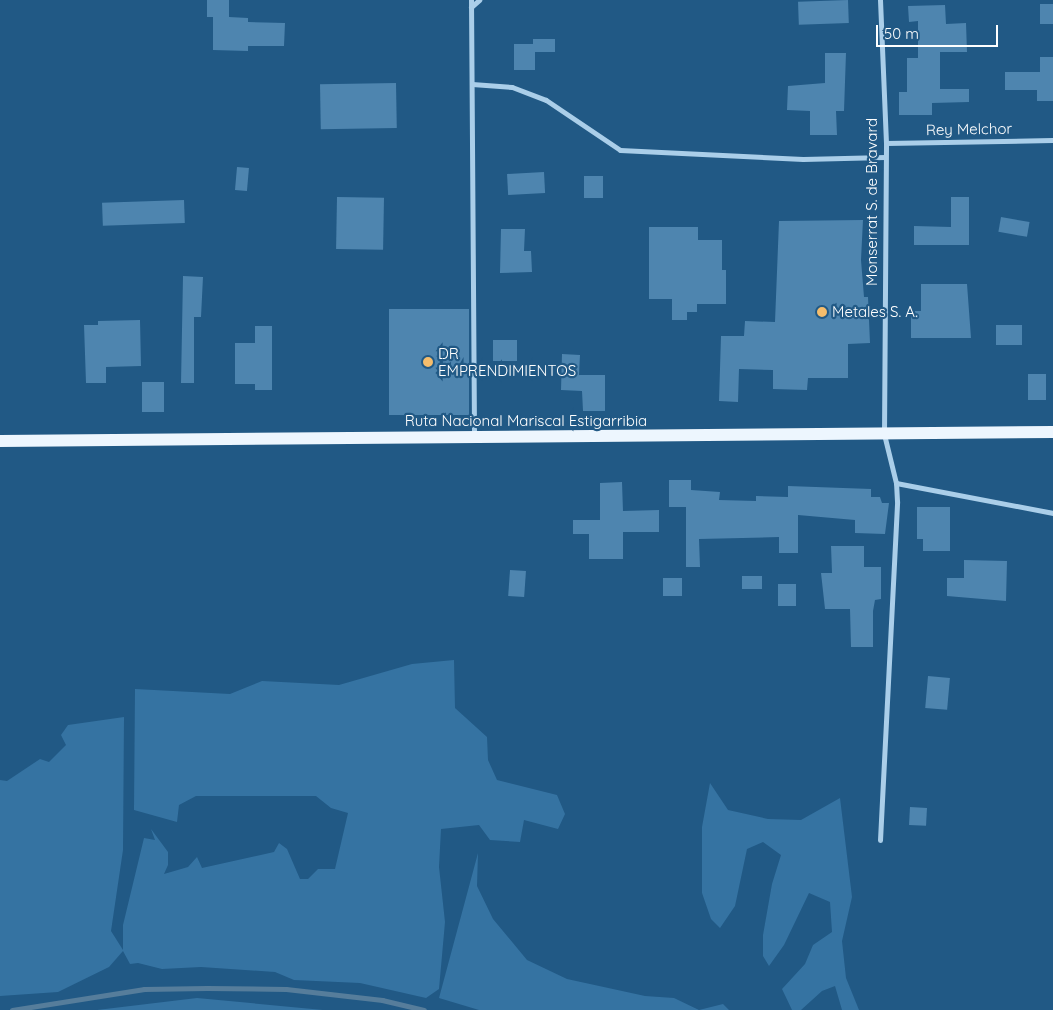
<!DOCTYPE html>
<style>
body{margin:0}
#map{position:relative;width:1053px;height:1010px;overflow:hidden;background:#215985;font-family:Quicksand,sans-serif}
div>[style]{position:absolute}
.green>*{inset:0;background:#3573a2}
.stream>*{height:5px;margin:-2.5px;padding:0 2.5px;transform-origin:2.5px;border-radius:2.5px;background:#567d9b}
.building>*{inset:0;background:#4e85af;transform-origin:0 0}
.street>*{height:5px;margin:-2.5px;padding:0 2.5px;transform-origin:2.5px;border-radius:2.5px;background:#aacee9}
.primary>*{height:12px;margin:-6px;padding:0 6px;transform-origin:6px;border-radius:6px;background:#edf6fe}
.dots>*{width:14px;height:14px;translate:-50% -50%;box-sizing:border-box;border:2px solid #215985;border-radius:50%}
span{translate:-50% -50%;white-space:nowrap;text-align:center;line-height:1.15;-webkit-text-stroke:4.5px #215985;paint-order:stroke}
.street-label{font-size:15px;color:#fff}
.poi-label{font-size:15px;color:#fff}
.left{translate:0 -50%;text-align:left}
.scale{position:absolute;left:876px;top:25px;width:122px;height:22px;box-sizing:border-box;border:2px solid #fff;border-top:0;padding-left:6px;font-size:15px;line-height:18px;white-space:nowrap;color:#fff;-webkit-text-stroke:4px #215985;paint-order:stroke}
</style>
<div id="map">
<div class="green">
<div style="clip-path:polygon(454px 660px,455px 708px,487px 737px,488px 760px,497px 780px,557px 795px,565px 814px,558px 829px,524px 820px,520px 842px,490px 840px,479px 825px,441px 829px,439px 867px,445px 922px,439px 989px,426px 998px,360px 983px,294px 980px,275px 972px,201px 967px,162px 969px,138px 963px,130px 964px,123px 951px,109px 967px,58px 992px,0 996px,0 780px,7px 781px,40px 759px,49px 762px,66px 745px,61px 735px,68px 725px,124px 717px,123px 850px,111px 931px,123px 950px,123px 925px,144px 838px,155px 840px,151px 829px,168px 852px,168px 865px,164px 874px,188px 867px,197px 857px,202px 868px,274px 852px,279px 843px,287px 849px,300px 879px,308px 879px,318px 869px,335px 869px,348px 813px,331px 808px,316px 796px,196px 796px,179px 805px,177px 822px,134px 810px,135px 689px,230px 694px,262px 681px,339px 685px,412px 664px)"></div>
<div style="clip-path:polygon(710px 783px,728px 810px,768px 819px,801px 820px,840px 798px,852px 897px,842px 941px,846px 978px,859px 1010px,842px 1010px,835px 986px,822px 991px,801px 1010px,792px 1010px,782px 989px,805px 964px,813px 945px,832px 932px,830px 902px,809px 893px,784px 945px,769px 966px,763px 956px,763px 935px,772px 884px,781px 855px,763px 842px,747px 849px,735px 906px,720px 928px,711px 919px,702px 893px,702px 827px)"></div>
<div style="clip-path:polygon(478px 853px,477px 886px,493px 919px,527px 960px,567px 979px,645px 996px,674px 998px,699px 1010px,723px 1004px,729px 1010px,479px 1010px,439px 998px)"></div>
<div style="clip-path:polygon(197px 998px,323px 1010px,97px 1010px)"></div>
</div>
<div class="stream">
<div style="left:12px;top:1010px;width:134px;rotate:-9deg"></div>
<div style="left:144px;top:989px;width:63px;rotate:-0.9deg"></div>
<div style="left:207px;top:988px;width:79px;rotate:0.7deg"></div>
<div style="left:286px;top:989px;width:97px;rotate:6.5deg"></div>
<div style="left:382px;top:1000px;width:43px;rotate:13.4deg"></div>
</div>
<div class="building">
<div style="clip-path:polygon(207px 0,229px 0,229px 17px,248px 18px,248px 22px,285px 23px,284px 46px,248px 46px,248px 51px,213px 50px,213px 17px,207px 17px)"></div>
<div style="left:848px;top:0;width:23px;height:50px;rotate:88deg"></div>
<div style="left:1040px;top:4px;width:13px;height:20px"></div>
<div style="clip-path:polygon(945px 5px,946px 24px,966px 23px,967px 52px,940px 52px,940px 89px,969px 89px,969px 102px,932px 103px,932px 115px,899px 115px,899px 92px,907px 92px,907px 58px,918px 58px,918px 21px,909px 22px,908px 6px)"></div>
<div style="clip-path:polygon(533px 39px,555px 39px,555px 52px,535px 52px,535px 70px,514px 70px,514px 44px,533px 44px)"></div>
<div style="clip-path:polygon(825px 53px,846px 53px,844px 111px,836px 111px,837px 135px,810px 135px,810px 111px,787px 110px,788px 86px,825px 83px)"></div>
<div style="clip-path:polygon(1040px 57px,1053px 57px,1053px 101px,1037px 101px,1037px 90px,1005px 90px,1005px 72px,1040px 72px)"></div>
<div style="left:396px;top:83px;width:45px;height:76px;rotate:89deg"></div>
<div style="left:237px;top:167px;width:12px;height:23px;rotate:5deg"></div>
<div style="left:544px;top:172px;width:21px;height:37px;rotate:87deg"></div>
<div style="left:584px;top:176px;width:19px;height:22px"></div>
<div style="left:337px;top:197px;width:47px;height:52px;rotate:1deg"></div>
<div style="clip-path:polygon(951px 197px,969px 197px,969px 245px,914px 245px,914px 226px,951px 227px)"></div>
<div style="left:184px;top:200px;width:23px;height:82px;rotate:88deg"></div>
<div style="left:1001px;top:217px;width:29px;height:15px;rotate:10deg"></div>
<div style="clip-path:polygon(863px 220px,861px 260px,864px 297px,868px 297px,870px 343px,848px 344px,848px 378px,808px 378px,807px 390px,773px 389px,773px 370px,739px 369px,738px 402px,719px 401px,721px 336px,744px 336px,745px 321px,775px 322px,779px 221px)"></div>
<div style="clip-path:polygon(649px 227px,698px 227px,698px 240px,722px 240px,722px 270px,726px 270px,726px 304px,697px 304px,697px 312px,687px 312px,687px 320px,672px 320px,672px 299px,649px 299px)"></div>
<div style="clip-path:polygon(501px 229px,525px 229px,524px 251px,531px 251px,532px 272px,500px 273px)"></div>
<div style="clip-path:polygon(183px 276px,203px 277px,201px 317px,194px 317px,194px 383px,181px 383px)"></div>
<div style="clip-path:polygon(921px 284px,967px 284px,971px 338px,911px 338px,911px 311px,921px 311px)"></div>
<div style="left:389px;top:309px;width:80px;height:106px"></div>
<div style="clip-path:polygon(140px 320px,141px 366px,106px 367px,106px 383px,86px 383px,84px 325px,98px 325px,98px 321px)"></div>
<div style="left:996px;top:325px;width:26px;height:20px"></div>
<div style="clip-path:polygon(255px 326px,272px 326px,272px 390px,255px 390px,255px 384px,235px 384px,235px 343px,255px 343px)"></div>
<div style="left:493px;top:340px;width:24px;height:21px"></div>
<div style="clip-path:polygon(562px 354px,580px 355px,579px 375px,605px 375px,605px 411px,583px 411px,582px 391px,561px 390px)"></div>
<div style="left:1028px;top:374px;width:18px;height:26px"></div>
<div style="left:142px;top:382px;width:22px;height:30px"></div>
<div style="clip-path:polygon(669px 480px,691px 480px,691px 490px,720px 492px,719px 500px,756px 501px,756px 496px,788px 497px,788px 486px,871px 489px,871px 497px,880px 497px,882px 503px,889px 503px,885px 534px,855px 533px,855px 520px,798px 515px,798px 553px,779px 553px,779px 537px,699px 539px,700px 567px,686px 567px,686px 507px,669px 507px)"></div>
<div style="clip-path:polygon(622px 482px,623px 511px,659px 510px,659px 532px,623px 532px,623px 559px,589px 559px,589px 534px,573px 534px,573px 520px,600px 520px,600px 483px)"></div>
<div style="clip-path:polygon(917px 507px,950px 507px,950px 551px,923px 551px,923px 539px,917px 539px)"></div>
<div style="clip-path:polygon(831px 546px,864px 546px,864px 567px,881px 567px,881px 599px,875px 600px,873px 611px,873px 647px,851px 647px,850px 609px,825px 609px,821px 573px,832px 573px)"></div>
<div style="clip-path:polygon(964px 560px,1007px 561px,1006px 601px,947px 596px,947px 578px,964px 578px)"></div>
<div style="left:510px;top:570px;width:16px;height:26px;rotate:4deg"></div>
<div style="left:742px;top:576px;width:20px;height:13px"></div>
<div style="left:663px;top:578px;width:19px;height:18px"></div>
<div style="left:796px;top:584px;width:22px;height:18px;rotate:90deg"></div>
<div style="left:928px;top:676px;width:22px;height:32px;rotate:5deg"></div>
<div style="left:910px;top:807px;width:17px;height:18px;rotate:3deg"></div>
</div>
<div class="street">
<div style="left:471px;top:0;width:437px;rotate:89.6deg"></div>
<div style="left:471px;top:7px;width:11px;rotate:-41deg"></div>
<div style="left:472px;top:84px;width:40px;rotate:4.3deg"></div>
<div style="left:512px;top:87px;width:36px;rotate:21deg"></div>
<div style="left:546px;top:100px;width:89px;rotate:34deg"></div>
<div style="left:620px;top:150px;width:183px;rotate:2.8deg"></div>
<div style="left:803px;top:159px;width:82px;rotate:-1.4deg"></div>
<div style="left:886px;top:143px;width:167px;rotate:-1deg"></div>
<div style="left:896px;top:483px;width:160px;rotate:10.8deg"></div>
<div style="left:880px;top:840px;width:339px;rotate:-87.1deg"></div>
<div style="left:897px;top:501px;width:18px;rotate:-93deg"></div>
<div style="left:896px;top:483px;width:50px;rotate:-103.8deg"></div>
<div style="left:884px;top:434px;width:291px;rotate:-89.6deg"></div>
<div style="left:886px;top:143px;width:143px;rotate:-92.4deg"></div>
</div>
<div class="primary">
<div style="left:0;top:441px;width:1053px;rotate:-0.49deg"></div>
</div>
<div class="dots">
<div style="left:822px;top:312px;background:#f5bd6c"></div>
<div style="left:428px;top:362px;background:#f5bd6c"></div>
</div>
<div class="street-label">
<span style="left:969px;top:129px;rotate:-1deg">Rey Melchor</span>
<span style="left:872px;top:202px;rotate:-90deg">Monserrat S. de Bravard</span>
<span style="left:526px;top:421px">Ruta Nacional Mariscal Estigarribia</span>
</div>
<div class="poi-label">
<span class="left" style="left:832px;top:312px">Metales S. A.</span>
<span class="left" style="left:438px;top:362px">DR<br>EMPRENDIMIENTOS</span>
</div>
<div class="scale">50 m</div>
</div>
